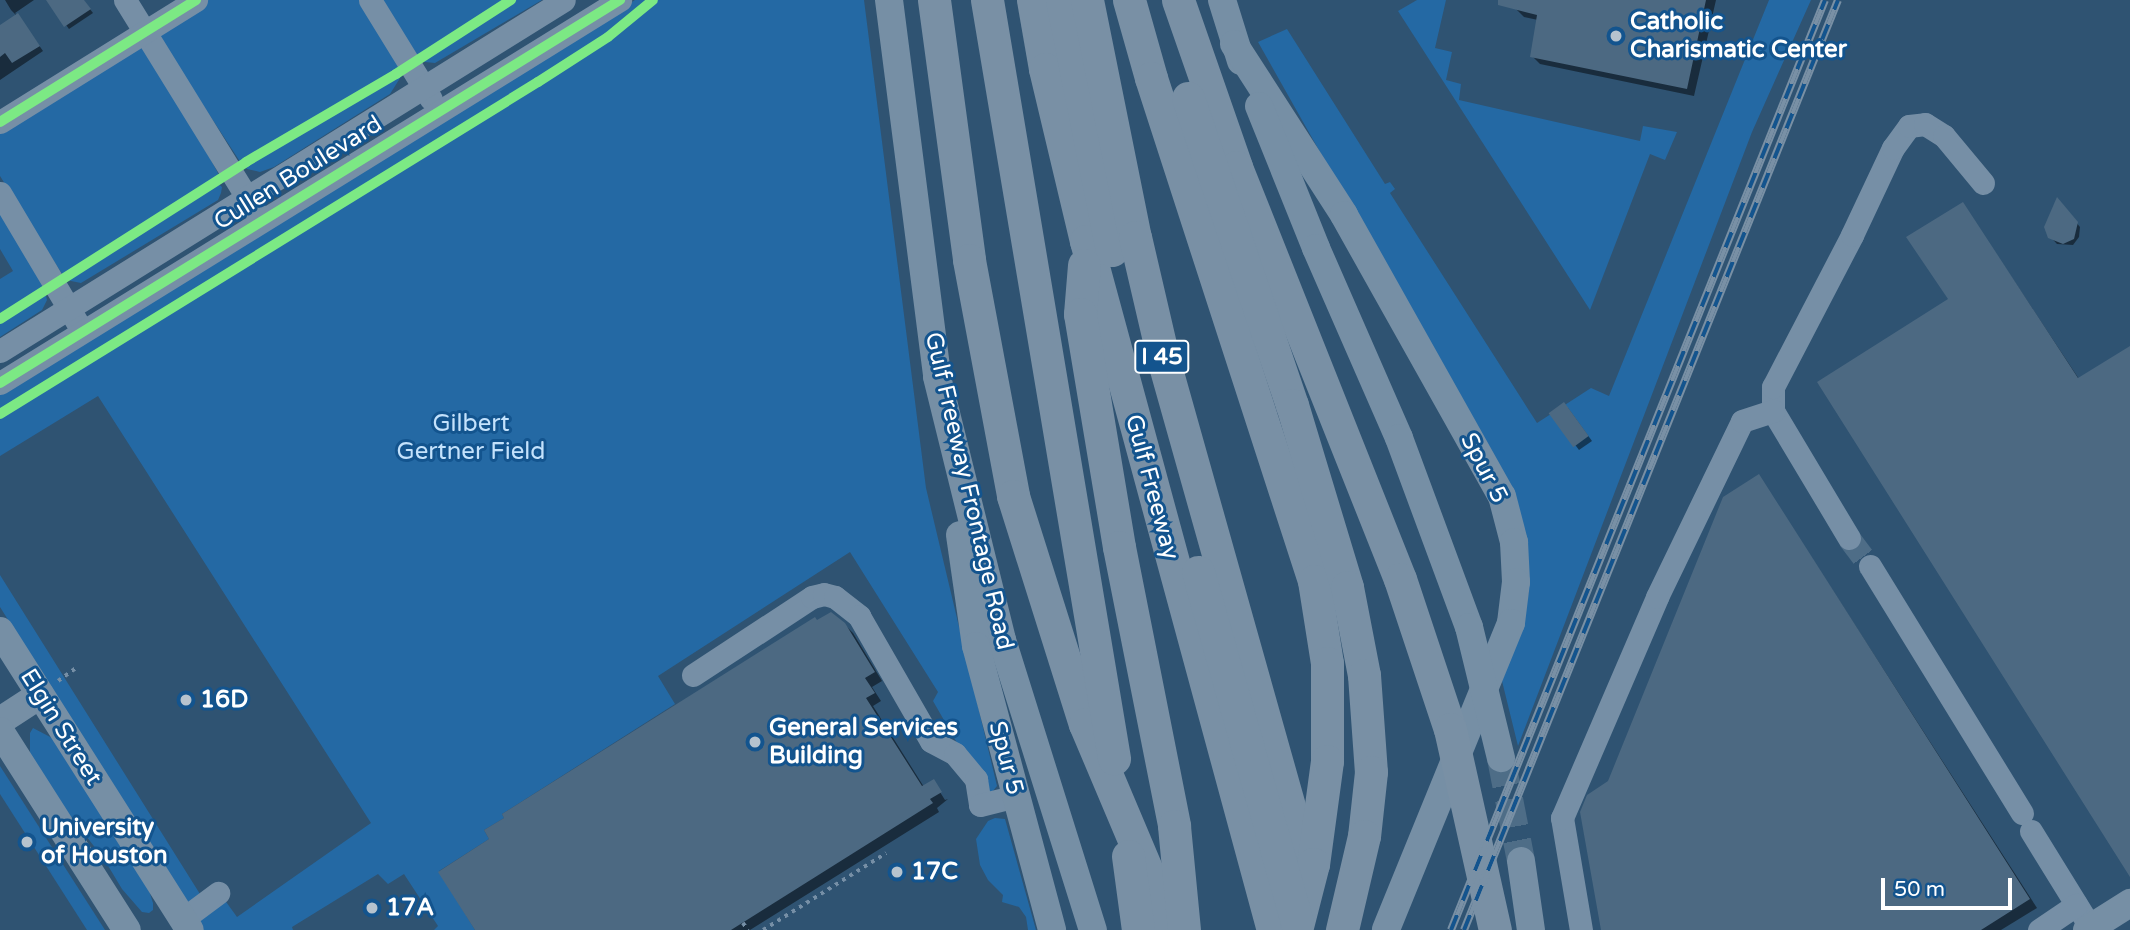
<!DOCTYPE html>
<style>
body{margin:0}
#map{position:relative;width:2130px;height:930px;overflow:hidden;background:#2f5372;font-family:"Varela Round",sans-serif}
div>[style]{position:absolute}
.green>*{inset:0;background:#2469a4}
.shadow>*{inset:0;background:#0007}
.building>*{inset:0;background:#4c6982;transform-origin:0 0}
.minor-tunnel>*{height:23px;margin-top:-11.5px;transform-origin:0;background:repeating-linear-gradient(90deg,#4e6d87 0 23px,transparent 0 34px)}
.major-tunnel>*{height:28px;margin-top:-14px;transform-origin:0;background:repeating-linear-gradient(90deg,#4e6d87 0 28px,transparent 0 42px)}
.path>*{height:3.5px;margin-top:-1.75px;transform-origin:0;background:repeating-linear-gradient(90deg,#768fa6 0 3.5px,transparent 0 8.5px)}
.minor>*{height:23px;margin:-11.5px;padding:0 11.5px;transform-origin:11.5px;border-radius:11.5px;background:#768fa6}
.major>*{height:28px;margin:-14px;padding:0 14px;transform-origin:14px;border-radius:14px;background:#768fa5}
.highway>*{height:33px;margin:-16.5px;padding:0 16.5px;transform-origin:16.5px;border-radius:16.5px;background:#7990a5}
.rail>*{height:8px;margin-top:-4px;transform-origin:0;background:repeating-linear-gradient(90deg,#13548e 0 16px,#7990a5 0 32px);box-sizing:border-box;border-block:2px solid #7990a5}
.cycleway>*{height:10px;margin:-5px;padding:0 5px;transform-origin:5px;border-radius:5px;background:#7ce984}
.dots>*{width:19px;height:19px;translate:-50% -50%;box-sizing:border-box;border:4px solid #13548e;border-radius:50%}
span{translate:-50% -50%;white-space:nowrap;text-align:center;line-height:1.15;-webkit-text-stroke:6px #13548e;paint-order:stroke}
.shield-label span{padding:2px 5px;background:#13548e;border:2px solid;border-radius:5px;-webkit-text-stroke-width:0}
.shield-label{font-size:23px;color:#fff;font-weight:700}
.poi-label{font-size:24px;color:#fff;font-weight:700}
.left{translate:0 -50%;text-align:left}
.street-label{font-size:24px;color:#fff}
.park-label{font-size:24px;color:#c4e2fc}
.scale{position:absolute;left:1881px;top:878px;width:131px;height:32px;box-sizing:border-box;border:4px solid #fff;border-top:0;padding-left:9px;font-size:21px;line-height:24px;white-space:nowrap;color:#fff;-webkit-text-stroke:5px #13548e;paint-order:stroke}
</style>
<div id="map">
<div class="green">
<div style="clip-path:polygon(202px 0,359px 0,396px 58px,402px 75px,390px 94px,274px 167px,260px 172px,247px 169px,239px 160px,153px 29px)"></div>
<div style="clip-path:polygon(381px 0,542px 0,435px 63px,425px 62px,414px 53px)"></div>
<div style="clip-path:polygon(635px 0,864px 0,926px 488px,997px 786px,988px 797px,933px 701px,938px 692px,850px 552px,658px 676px,675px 704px,502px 814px,504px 818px,484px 830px,489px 839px,439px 871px,475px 930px,434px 930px,438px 926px,404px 874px,388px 884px,378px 874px,292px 927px,293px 930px,203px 930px,0 607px,0 575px,210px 910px,224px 899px,237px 917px,371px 823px,98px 396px,0 456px,0 395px)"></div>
<div style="clip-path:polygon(1417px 0,1446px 0,1435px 48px,1452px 52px,1446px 80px,1461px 84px,1459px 100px,1640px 141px,1643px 126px,1677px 132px,1665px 160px,1650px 154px,1590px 310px,1398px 11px)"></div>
<div style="clip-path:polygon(1769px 0,1811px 0,1752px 132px,1518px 746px,1502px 681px,1519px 637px,1529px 590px,1527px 538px,1418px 326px,1258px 42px,1287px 29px,1385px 184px,1390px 182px,1395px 189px,1390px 193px,1537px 423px,1591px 388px,1609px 396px)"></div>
<div style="clip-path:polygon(142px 44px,211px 160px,219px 175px,216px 182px,222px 187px,221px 193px,218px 200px,81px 283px,71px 281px,64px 277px,0 176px,0 132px)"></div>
<div style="clip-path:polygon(0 211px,43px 282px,47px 300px,42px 310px,0 337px,0 279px,13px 271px,0 249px)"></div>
<div style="clip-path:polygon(33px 728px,56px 740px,147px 884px,153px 903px,153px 910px,149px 913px,142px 912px,122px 889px,104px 859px,54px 795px,30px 754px,30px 733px)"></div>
<div style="clip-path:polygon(0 766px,105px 930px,87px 930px,0 794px)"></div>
<div style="clip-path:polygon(995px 818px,1005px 819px,1036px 930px,1028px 930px,1026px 917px,1019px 907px,1002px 902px,1003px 895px,988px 880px,980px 865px,976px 839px,988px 821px)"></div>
</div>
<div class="shadow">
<div style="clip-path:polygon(5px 0,34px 0,15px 13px,22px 21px,43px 51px,0 80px,0 27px,17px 16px,11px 10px)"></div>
<div style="clip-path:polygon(48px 0,83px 0,93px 13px,69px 29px)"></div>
<div style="clip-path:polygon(1518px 0,1716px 0,1694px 96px,1540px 64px,1532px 56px,1538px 20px,1524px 17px,1516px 9px)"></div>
<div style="clip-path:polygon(2057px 200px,2080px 227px,2079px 237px,2073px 245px,2057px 244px,2046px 232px)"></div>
<div style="clip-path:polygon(1963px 204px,2079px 379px,2130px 348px,2130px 871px,1951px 300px)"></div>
<div style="clip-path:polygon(1568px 408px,1592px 441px,1579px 450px,1551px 413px)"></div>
<div style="clip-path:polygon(1759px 476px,2037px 908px,2001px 930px,1603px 930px,1609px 782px)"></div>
<div style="clip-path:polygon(818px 622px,844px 624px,853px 633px,882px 681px,872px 687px,881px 701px,873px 706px,924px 787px,933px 781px,945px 800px,948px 799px,937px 808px,939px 812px,750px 930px,479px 930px)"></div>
</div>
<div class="building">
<div style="clip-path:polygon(46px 0,84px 0,91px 9px,64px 27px)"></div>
<div style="clip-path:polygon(1498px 0,1706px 0,1687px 89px,1530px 57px,1537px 15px,1498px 5px)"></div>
<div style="clip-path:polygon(18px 13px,40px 46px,12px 63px,5px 53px,0 57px,0 25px)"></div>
<div style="clip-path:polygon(2057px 197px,2078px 222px,2074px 239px,2063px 244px,2048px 238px,2044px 227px)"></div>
<div style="clip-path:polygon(1963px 202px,2078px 378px,2130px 346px,2130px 877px,1817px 382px,1948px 299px,1906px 237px)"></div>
<div style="left:1564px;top:402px;width:42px;height:19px;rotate:54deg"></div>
<div style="clip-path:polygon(1759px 474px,2030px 899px,1981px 930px,1601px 930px,1580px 812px,1587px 795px,1608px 781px,1723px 497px)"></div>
<div style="clip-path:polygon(831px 612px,845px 623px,875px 672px,865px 678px,875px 693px,866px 698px,922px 786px,934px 779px,942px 792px,930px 799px,933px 803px,731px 930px,475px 930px,438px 872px,489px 839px,484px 830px,504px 818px,502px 814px,815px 617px,817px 620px)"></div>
</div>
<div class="minor-tunnel">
<div style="left:1849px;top:538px;width:35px;rotate:53deg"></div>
</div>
<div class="major-tunnel">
<div style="left:1501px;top:758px;width:105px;rotate:79deg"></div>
</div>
<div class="path">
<div style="left:58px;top:681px;width:24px;rotate:-36deg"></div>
<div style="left:743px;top:923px;width:9px;rotate:54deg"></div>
<div style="left:763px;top:930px;width:145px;rotate:-32deg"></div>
</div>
<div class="minor">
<div style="left:125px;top:0;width:246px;rotate:58.3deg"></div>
<div style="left:370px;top:0;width:116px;rotate:58.4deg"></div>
<div style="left:0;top:122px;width:231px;rotate:-31.9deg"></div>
<div style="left:0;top:193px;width:150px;rotate:59.2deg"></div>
<div style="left:0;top:351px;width:664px;rotate:-31.9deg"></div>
<div style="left:0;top:383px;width:729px;rotate:-31.71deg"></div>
<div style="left:1849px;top:538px;width:148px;rotate:-120.9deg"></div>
<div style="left:1773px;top:411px;width:24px;rotate:-90deg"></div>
<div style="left:1773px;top:387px;width:171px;rotate:-62.5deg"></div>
<div style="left:1852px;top:235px;width:96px;rotate:-64.8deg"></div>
<div style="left:1893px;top:148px;width:27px;rotate:-54deg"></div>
<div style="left:1909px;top:126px;width:16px;rotate:-7deg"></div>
<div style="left:1925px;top:124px;width:22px;rotate:32deg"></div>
<div style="left:1944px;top:136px;width:61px;rotate:50.3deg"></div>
<div style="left:1870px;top:566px;width:290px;rotate:58.4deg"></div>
<div style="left:693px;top:675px;width:142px;rotate:-33.2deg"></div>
<div style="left:812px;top:597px;width:12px;rotate:-14deg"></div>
<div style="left:824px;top:594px;width:11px;rotate:15deg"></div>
<div style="left:835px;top:597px;width:31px;rotate:38deg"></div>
<div style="left:859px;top:616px;width:144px;rotate:60.1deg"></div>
<div style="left:931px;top:741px;width:27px;rotate:28deg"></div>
<div style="left:955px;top:754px;width:33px;rotate:50deg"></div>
<div style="left:976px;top:779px;width:26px;rotate:81deg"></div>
<div style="left:980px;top:805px;width:37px;rotate:-14deg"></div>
<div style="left:2031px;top:831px;width:114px;rotate:58.3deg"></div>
<div style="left:183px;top:919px;width:44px;rotate:-36.6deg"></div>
<div style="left:1581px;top:930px;width:114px;rotate:-99.6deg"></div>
<div style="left:1562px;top:818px;width:241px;rotate:-66.7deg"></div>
<div style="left:1657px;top:597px;width:195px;rotate:-64.2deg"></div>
<div style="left:1742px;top:421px;width:33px;rotate:-18deg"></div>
<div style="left:2039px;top:930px;width:45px;rotate:-34deg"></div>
</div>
<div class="major">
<div style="left:889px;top:0;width:380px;rotate:82.7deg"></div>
<div style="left:937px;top:377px;width:271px;rotate:76.1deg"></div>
<div style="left:1002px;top:640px;width:304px;rotate:72.6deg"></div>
<div style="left:1222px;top:0;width:64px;rotate:72.7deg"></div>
<div style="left:1234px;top:44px;width:203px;rotate:57.2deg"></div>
<div style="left:1344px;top:215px;width:322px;rotate:60.7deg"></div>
<div style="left:1502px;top:496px;width:48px;rotate:75.4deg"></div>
<div style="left:1514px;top:542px;width:40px;rotate:87.1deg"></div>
<div style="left:1516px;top:582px;width:41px;rotate:97deg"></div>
<div style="left:1511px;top:623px;width:331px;rotate:112.2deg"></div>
<div style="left:1259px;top:106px;width:153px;rotate:68.1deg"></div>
<div style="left:1316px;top:248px;width:207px;rotate:66.4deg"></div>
<div style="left:1399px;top:438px;width:202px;rotate:69.7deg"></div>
<div style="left:1469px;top:627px;width:135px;rotate:76.3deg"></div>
<div style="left:960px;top:535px;width:112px;rotate:81.8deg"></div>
<div style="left:976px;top:646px;width:294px;rotate:75deg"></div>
<div style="left:0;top:631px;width:354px;rotate:57.6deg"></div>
<div style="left:0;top:721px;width:48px;rotate:-33deg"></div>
<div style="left:0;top:731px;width:236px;rotate:57.5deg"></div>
<div style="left:1521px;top:861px;width:70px;rotate:81.8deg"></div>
<div style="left:2087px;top:930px;width:51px;rotate:-32.1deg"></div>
</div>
<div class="highway">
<div style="left:934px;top:0;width:262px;rotate:82.3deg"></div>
<div style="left:969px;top:260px;width:240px;rotate:79.4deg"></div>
<div style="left:1013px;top:496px;width:239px;rotate:72.5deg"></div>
<div style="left:1085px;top:724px;width:224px;rotate:67.1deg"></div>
<div style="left:987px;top:0;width:769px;rotate:80.49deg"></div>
<div style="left:1033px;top:0;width:70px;rotate:80.1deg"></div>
<div style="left:1045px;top:69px;width:177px;rotate:76.6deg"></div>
<div style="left:1086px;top:241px;width:714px;rotate:74.82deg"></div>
<div style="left:1062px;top:0;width:255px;rotate:78.7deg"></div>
<div style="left:1087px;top:0;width:242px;rotate:78.6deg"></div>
<div style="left:1135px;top:237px;width:128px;rotate:76.9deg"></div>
<div style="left:1164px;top:362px;width:528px;rotate:74.28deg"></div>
<div style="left:1129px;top:0;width:81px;rotate:74.2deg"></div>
<div style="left:1151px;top:78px;width:529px;rotate:72.04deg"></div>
<div style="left:1314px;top:581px;width:83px;rotate:81deg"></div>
<div style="left:1327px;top:663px;width:98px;rotate:90deg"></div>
<div style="left:1327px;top:761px;width:104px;rotate:97.7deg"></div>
<div style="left:1313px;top:864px;width:68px;rotate:104.4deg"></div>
<div style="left:1178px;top:0;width:177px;rotate:70.8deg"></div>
<div style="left:1236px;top:167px;width:443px;rotate:68.3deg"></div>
<div style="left:1400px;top:579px;width:158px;rotate:71.6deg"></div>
<div style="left:1450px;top:729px;width:206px;rotate:77.4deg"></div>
<div style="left:1188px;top:98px;width:324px;rotate:71.3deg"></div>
<div style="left:1292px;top:405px;width:190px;rotate:73.2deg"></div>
<div style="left:1347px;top:587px;width:90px;rotate:79.1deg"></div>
<div style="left:1364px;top:675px;width:97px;rotate:85.9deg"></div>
<div style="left:1371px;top:772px;width:64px;rotate:96.2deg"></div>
<div style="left:1364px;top:836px;width:97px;rotate:103.2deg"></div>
<div style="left:1084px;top:265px;width:49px;rotate:94.7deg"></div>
<div style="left:1080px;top:314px;width:236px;rotate:80.5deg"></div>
<div style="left:1119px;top:547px;width:284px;rotate:78.8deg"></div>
<div style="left:1174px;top:826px;width:104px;rotate:84.5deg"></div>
<div style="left:1198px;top:572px;width:363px;rotate:74.2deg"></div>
<div style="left:1128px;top:856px;width:75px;rotate:82.3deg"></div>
</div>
<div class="rail">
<div style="left:1451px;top:930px;width:1002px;rotate:-68.09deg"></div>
<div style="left:1464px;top:930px;width:1002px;rotate:-68.09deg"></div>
</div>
<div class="cycleway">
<div style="left:0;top:122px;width:231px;rotate:-31.9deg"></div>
<div style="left:0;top:319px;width:292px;rotate:-32.5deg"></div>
<div style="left:246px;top:162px;width:174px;rotate:-30.4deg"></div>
<div style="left:396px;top:74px;width:137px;rotate:-32.8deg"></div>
<div style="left:0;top:383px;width:729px;rotate:-31.71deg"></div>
<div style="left:0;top:414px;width:632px;rotate:-31.68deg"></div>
<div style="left:538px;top:82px;width:83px;rotate:-32.7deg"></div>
<div style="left:608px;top:37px;width:58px;rotate:-39.4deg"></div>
</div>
<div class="dots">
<div style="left:1616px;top:36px;background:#b6c3ce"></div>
<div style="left:186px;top:700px;background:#b6c3ce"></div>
<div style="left:755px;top:742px;background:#b6c3ce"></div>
<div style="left:27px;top:842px;background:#b6c3ce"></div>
<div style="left:897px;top:872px;background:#b6c3ce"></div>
<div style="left:372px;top:908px;background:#b6c3ce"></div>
</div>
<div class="shield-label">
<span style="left:1162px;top:357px">I 45</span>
</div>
<div class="poi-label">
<span class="left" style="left:1630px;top:36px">Catholic<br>Charismatic Center</span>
<span class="left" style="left:200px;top:700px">16D</span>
<span class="left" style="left:769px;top:742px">General Services<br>Building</span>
<span class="left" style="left:41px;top:842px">University<br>of Houston</span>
<span class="left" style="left:911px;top:872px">17C</span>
<span class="left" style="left:386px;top:908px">17A</span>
</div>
<div class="street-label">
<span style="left:298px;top:173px;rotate:-32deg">Cullen Boulevard</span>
<span style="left:1484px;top:468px;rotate:63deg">Spur 5</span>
<span style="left:1152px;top:487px;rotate:75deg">Gulf Freeway</span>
<span style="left:969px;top:491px;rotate:77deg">Gulf Freeway Frontage Road</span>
<span style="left:61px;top:727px;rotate:58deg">Elgin Street</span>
<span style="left:1006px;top:758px;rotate:75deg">Spur 5</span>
</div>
<div class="park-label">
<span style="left:471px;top:438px">Gilbert<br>Gertner Field</span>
</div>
<div class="scale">50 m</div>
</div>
